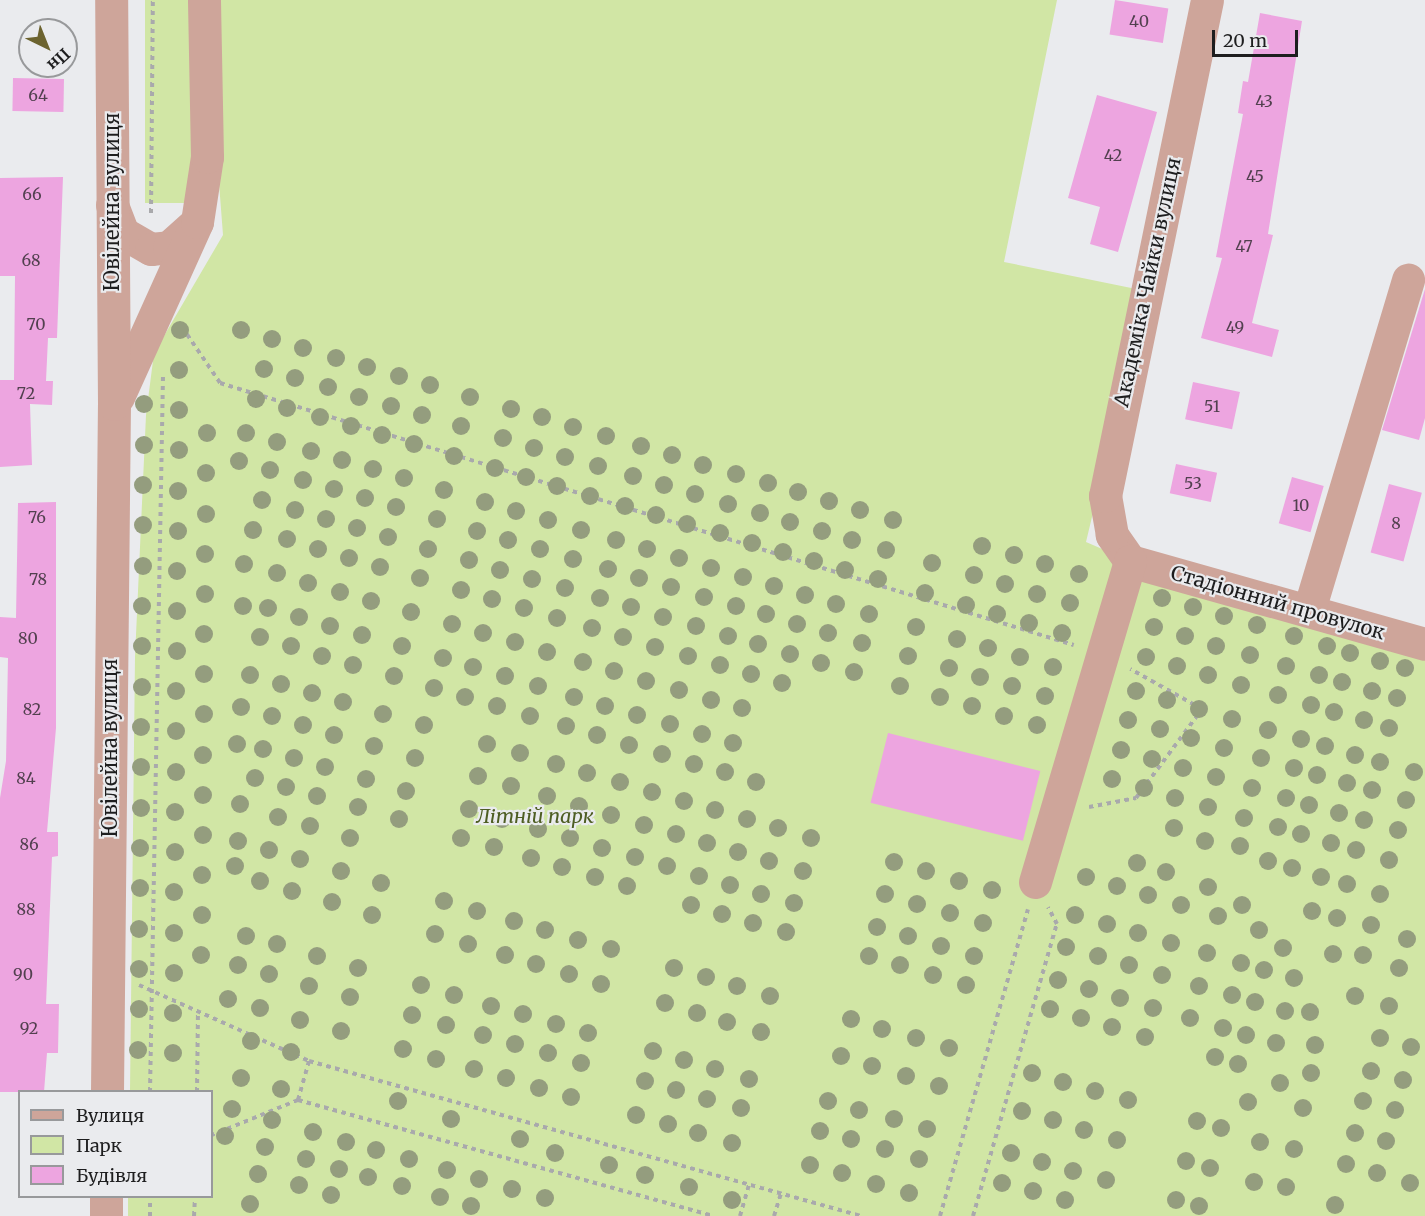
<!DOCTYPE html>
<meta charset="utf-8">
<style>
body{margin:0}
#map{position:relative;width:1425px;height:1216px;overflow:hidden;background:#eaebee;font-family:Merriweather,serif}
div>[style]{position:absolute}
.green>*{inset:0;background:#d1e6a5;transform-origin:0 0}
.building>*{inset:0;background:#eda5e0;transform-origin:0 0}
.path>*{height:4px;margin-top:-2px;transform-origin:0;background:repeating-linear-gradient(90deg,#a9a9ac 0 4.5px,transparent 0 9px)}
.minor>*{height:33px;margin:-16.5px;padding:0 16.5px;transform-origin:16.5px;border-radius:16.5px;background:#cea59a}
.trees>*{width:18px;height:18px;margin:-9px;border-radius:50%;background:#949d7e}
span{translate:-50% -50%;white-space:nowrap;text-align:center;line-height:1.15;-webkit-text-stroke:4.5px #eaebee;paint-order:stroke}
.number-label{font-size:16px;color:#52404f}
.number-label span{-webkit-text-stroke-width:0}
.street-label{font-size:20px;color:#1e1e1f}
.park-label{font-size:20px;color:#4e5e23;font-style:italic}
.legend{position:absolute;left:18px;top:1090px;width:195px;height:108px;box-sizing:border-box;background:#eaebee;border:2px solid #98999b;margin:0;padding:8px 10px;list-style:none;font-size:18px;color:#1e1e1f}
.legend li{display:flex;align-items:center;gap:12px;height:30px}
.legend b{width:30px;border:2px solid #98999b}
.north{position:absolute;left:18px;top:18px;width:60px;height:60px;box-sizing:border-box;background:#eaebee;border:2px solid #98999b;border-radius:50%;rotate:137deg;font-size:16px;font-weight:700;line-height:24px;text-align:center;color:#1e1e1f}
.north::after{content:'';display:block;margin:auto;width:21px;height:27px;background:#6c632f;clip-path:polygon(50% 0,100% 100%,50% 72%,0 100%)}
.scale{position:absolute;left:1212px;top:30px;width:86px;height:27px;box-sizing:border-box;border:3px solid #1e1e1f;border-top:0;padding-left:8px;font-size:18px;line-height:21px;white-space:nowrap;color:#1e1e1f;-webkit-text-stroke:4px #eaebee;paint-order:stroke}
</style>
<div id="map">
<div class="green">
<div style="left:145px;top:0;width:56px;height:203px"></div>
<div style="clip-path:polygon(218px 0,1057px 0,1004px 262px,1146px 291px,1086px 542px,1130px 561px,1425px 646px,1425px 1216px,128px 1216px,128px 1197px,212px 1196px,212px 1092px,130px 1091px,135px 657px,146px 415px,154px 353px,223px 235px,217px 157px)"></div>
</div>
<div class="building">
<div style="left:1115px;top:0;width:54px;height:35px;rotate:9deg"></div>
<div style="clip-path:polygon(1260px 13px,1302px 21px,1268px 234px,1273px 235px,1252px 323px,1279px 330px,1272px 357px,1201px 338px,1222px 258px,1216px 257px,1243px 114px,1238px 113px,1243px 81px,1248px 82px)"></div>
<div style="left:13px;top:78px;width:51px;height:33px;rotate:1deg"></div>
<div style="clip-path:polygon(1097px 95px,1157px 112px,1118px 252px,1090px 244px,1100px 207px,1068px 198px)"></div>
<div style="clip-path:polygon(63px 177px,57px 338px,48px 338px,46px 381px,53px 381px,52px 405px,30px 404px,32px 465px,0 467px,0 380px,14px 380px,15px 276px,0 276px,0 178px)"></div>
<div style="clip-path:polygon(1425px 289px,1425px 418px,1419px 440px,1382px 430px)"></div>
<div style="left:1193px;top:382px;width:48px;height:38px;rotate:12deg"></div>
<div style="left:1176px;top:464px;width:42px;height:30px;rotate:12deg"></div>
<div style="left:1292px;top:477px;width:33px;height:48px;rotate:16deg"></div>
<div style="left:1389px;top:484px;width:34px;height:71px;rotate:15deg"></div>
<div style="clip-path:polygon(56px 502px,56px 728px,47px 832px,58px 832px,58px 856px,52px 857px,46px 1004px,59px 1004px,58px 1053px,47px 1053px,44px 1092px,0 1092px,0 798px,6px 761px,8px 658px,0 657px,0 617px,16px 618px,18px 503px)"></div>
<div style="left:888px;top:733px;width:157px;height:72px;rotate:14deg"></div>
</div>
<div class="path">
<div style="left:151px;top:213px;width:213px;rotate:-89.5deg"></div>
<div style="left:182px;top:327px;width:68px;rotate:55.8deg"></div>
<div style="left:220px;top:383px;width:893px;rotate:17.06deg"></div>
<div style="left:1089px;top:807px;width:48px;rotate:-10.8deg"></div>
<div style="left:1136px;top:798px;width:111px;rotate:-53.4deg"></div>
<div style="left:1202px;top:709px;width:82px;rotate:-150.9deg"></div>
<div style="left:139px;top:985px;width:186px;rotate:24.1deg"></div>
<div style="left:309px;top:1061px;width:41px;rotate:105.8deg"></div>
<div style="left:298px;top:1100px;width:93px;rotate:157.9deg"></div>
<div style="left:309px;top:1061px;width:573px;rotate:15.68deg"></div>
<div style="left:150px;top:1092px;width:717px;rotate:-88.96deg"></div>
<div style="left:197px;top:1092px;width:80px;rotate:-89.3deg"></div>
<div style="left:298px;top:1100px;width:431px;rotate:15.6deg"></div>
<div style="left:150px;top:1216px;width:20px;rotate:-90deg"></div>
<div style="left:194px;top:1216px;width:20px;rotate:-87deg"></div>
<div style="left:740px;top:1216px;width:32px;rotate:-74deg"></div>
<div style="left:774px;top:1216px;width:24px;rotate:-73deg"></div>
<div style="left:940px;top:1216px;width:319px;rotate:-74deg"></div>
<div style="left:973px;top:1216px;width:304px;rotate:-74deg"></div>
<div style="left:1057px;top:924px;width:19px;rotate:-118deg"></div>
</div>
<div class="minor">
<div style="left:112px;top:205px;width:30px;rotate:69deg"></div>
<div style="left:123px;top:233px;width:32px;rotate:30deg"></div>
<div style="left:151px;top:249px;width:18px;rotate:-6deg"></div>
<div style="left:169px;top:247px;width:36px;rotate:-42deg"></div>
<div style="left:118px;top:397px;width:192px;rotate:-65.7deg"></div>
<div style="left:197px;top:222px;width:66px;rotate:-81.3deg"></div>
<div style="left:207px;top:157px;width:157px;rotate:-91.1deg"></div>
<div style="left:1130px;top:561px;width:32px;rotate:-125deg"></div>
<div style="left:1112px;top:535px;width:40px;rotate:-100deg"></div>
<div style="left:1105px;top:496px;width:506px;rotate:-78.38deg"></div>
<div style="left:1130px;top:561px;width:306px;rotate:15.7deg"></div>
<div style="left:1309px;top:610px;width:345px;rotate:-73.3deg"></div>
<div style="left:1035px;top:882px;width:335px;rotate:-73.5deg"></div>
<div style="left:107px;top:1092px;width:688px;rotate:-89.42deg"></div>
<div style="left:114px;top:404px;width:404px;rotate:-90.4deg"></div>
<div style="left:106px;top:1216px;width:20px;rotate:-90deg"></div>
</div>
<div class="trees">
<div style="left:180px;top:330px"></div>
<div style="left:241px;top:330px"></div>
<div style="left:272px;top:339px"></div>
<div style="left:303px;top:348px"></div>
<div style="left:336px;top:358px"></div>
<div style="left:367px;top:367px"></div>
<div style="left:264px;top:369px"></div>
<div style="left:179px;top:370px"></div>
<div style="left:399px;top:376px"></div>
<div style="left:295px;top:378px"></div>
<div style="left:430px;top:385px"></div>
<div style="left:328px;top:387px"></div>
<div style="left:359px;top:397px"></div>
<div style="left:470px;top:397px"></div>
<div style="left:256px;top:399px"></div>
<div style="left:144px;top:404px"></div>
<div style="left:391px;top:406px"></div>
<div style="left:287px;top:408px"></div>
<div style="left:511px;top:409px"></div>
<div style="left:179px;top:410px"></div>
<div style="left:422px;top:415px"></div>
<div style="left:320px;top:417px"></div>
<div style="left:542px;top:417px"></div>
<div style="left:351px;top:426px"></div>
<div style="left:461px;top:426px"></div>
<div style="left:573px;top:427px"></div>
<div style="left:207px;top:433px"></div>
<div style="left:246px;top:433px"></div>
<div style="left:382px;top:435px"></div>
<div style="left:606px;top:436px"></div>
<div style="left:503px;top:438px"></div>
<div style="left:277px;top:442px"></div>
<div style="left:414px;top:444px"></div>
<div style="left:144px;top:445px"></div>
<div style="left:641px;top:446px"></div>
<div style="left:534px;top:448px"></div>
<div style="left:179px;top:450px"></div>
<div style="left:311px;top:451px"></div>
<div style="left:672px;top:455px"></div>
<div style="left:454px;top:456px"></div>
<div style="left:565px;top:457px"></div>
<div style="left:342px;top:460px"></div>
<div style="left:239px;top:461px"></div>
<div style="left:703px;top:465px"></div>
<div style="left:598px;top:466px"></div>
<div style="left:495px;top:468px"></div>
<div style="left:373px;top:469px"></div>
<div style="left:270px;top:470px"></div>
<div style="left:206px;top:473px"></div>
<div style="left:736px;top:474px"></div>
<div style="left:633px;top:476px"></div>
<div style="left:526px;top:477px"></div>
<div style="left:404px;top:478px"></div>
<div style="left:303px;top:480px"></div>
<div style="left:768px;top:483px"></div>
<div style="left:143px;top:485px"></div>
<div style="left:664px;top:485px"></div>
<div style="left:557px;top:486px"></div>
<div style="left:334px;top:489px"></div>
<div style="left:444px;top:490px"></div>
<div style="left:178px;top:491px"></div>
<div style="left:798px;top:492px"></div>
<div style="left:695px;top:494px"></div>
<div style="left:590px;top:496px"></div>
<div style="left:365px;top:498px"></div>
<div style="left:262px;top:500px"></div>
<div style="left:829px;top:501px"></div>
<div style="left:485px;top:502px"></div>
<div style="left:728px;top:504px"></div>
<div style="left:625px;top:506px"></div>
<div style="left:396px;top:507px"></div>
<div style="left:295px;top:510px"></div>
<div style="left:860px;top:510px"></div>
<div style="left:516px;top:511px"></div>
<div style="left:760px;top:513px"></div>
<div style="left:206px;top:514px"></div>
<div style="left:656px;top:515px"></div>
<div style="left:326px;top:519px"></div>
<div style="left:437px;top:519px"></div>
<div style="left:548px;top:520px"></div>
<div style="left:893px;top:520px"></div>
<div style="left:790px;top:522px"></div>
<div style="left:687px;top:524px"></div>
<div style="left:143px;top:525px"></div>
<div style="left:357px;top:528px"></div>
<div style="left:253px;top:530px"></div>
<div style="left:581px;top:530px"></div>
<div style="left:178px;top:531px"></div>
<div style="left:477px;top:531px"></div>
<div style="left:822px;top:531px"></div>
<div style="left:720px;top:533px"></div>
<div style="left:388px;top:537px"></div>
<div style="left:287px;top:539px"></div>
<div style="left:508px;top:540px"></div>
<div style="left:616px;top:540px"></div>
<div style="left:852px;top:540px"></div>
<div style="left:752px;top:543px"></div>
<div style="left:982px;top:546px"></div>
<div style="left:318px;top:549px"></div>
<div style="left:428px;top:549px"></div>
<div style="left:540px;top:549px"></div>
<div style="left:647px;top:549px"></div>
<div style="left:886px;top:550px"></div>
<div style="left:783px;top:552px"></div>
<div style="left:205px;top:554px"></div>
<div style="left:1014px;top:555px"></div>
<div style="left:349px;top:558px"></div>
<div style="left:679px;top:558px"></div>
<div style="left:573px;top:559px"></div>
<div style="left:469px;top:560px"></div>
<div style="left:814px;top:561px"></div>
<div style="left:932px;top:563px"></div>
<div style="left:244px;top:564px"></div>
<div style="left:1045px;top:564px"></div>
<div style="left:143px;top:566px"></div>
<div style="left:380px;top:567px"></div>
<div style="left:711px;top:568px"></div>
<div style="left:608px;top:569px"></div>
<div style="left:500px;top:570px"></div>
<div style="left:845px;top:570px"></div>
<div style="left:177px;top:571px"></div>
<div style="left:277px;top:573px"></div>
<div style="left:1079px;top:574px"></div>
<div style="left:974px;top:575px"></div>
<div style="left:743px;top:577px"></div>
<div style="left:420px;top:578px"></div>
<div style="left:639px;top:578px"></div>
<div style="left:532px;top:579px"></div>
<div style="left:878px;top:579px"></div>
<div style="left:308px;top:583px"></div>
<div style="left:1005px;top:584px"></div>
<div style="left:774px;top:586px"></div>
<div style="left:671px;top:587px"></div>
<div style="left:565px;top:588px"></div>
<div style="left:461px;top:590px"></div>
<div style="left:340px;top:592px"></div>
<div style="left:925px;top:593px"></div>
<div style="left:205px;top:594px"></div>
<div style="left:1037px;top:594px"></div>
<div style="left:805px;top:595px"></div>
<div style="left:704px;top:597px"></div>
<div style="left:600px;top:598px"></div>
<div style="left:1162px;top:598px"></div>
<div style="left:492px;top:599px"></div>
<div style="left:371px;top:601px"></div>
<div style="left:1070px;top:603px"></div>
<div style="left:836px;top:604px"></div>
<div style="left:966px;top:605px"></div>
<div style="left:142px;top:606px"></div>
<div style="left:243px;top:606px"></div>
<div style="left:736px;top:606px"></div>
<div style="left:631px;top:607px"></div>
<div style="left:1193px;top:607px"></div>
<div style="left:268px;top:608px"></div>
<div style="left:524px;top:608px"></div>
<div style="left:177px;top:611px"></div>
<div style="left:411px;top:612px"></div>
<div style="left:766px;top:614px"></div>
<div style="left:869px;top:614px"></div>
<div style="left:997px;top:614px"></div>
<div style="left:1224px;top:616px"></div>
<div style="left:299px;top:617px"></div>
<div style="left:663px;top:617px"></div>
<div style="left:557px;top:618px"></div>
<div style="left:1029px;top:623px"></div>
<div style="left:452px;top:624px"></div>
<div style="left:797px;top:624px"></div>
<div style="left:1257px;top:625px"></div>
<div style="left:330px;top:626px"></div>
<div style="left:696px;top:626px"></div>
<div style="left:916px;top:627px"></div>
<div style="left:1154px;top:627px"></div>
<div style="left:592px;top:628px"></div>
<div style="left:483px;top:633px"></div>
<div style="left:828px;top:633px"></div>
<div style="left:1062px;top:633px"></div>
<div style="left:204px;top:634px"></div>
<div style="left:362px;top:635px"></div>
<div style="left:728px;top:636px"></div>
<div style="left:1185px;top:636px"></div>
<div style="left:1294px;top:636px"></div>
<div style="left:260px;top:637px"></div>
<div style="left:623px;top:637px"></div>
<div style="left:957px;top:639px"></div>
<div style="left:515px;top:642px"></div>
<div style="left:862px;top:643px"></div>
<div style="left:758px;top:644px"></div>
<div style="left:142px;top:646px"></div>
<div style="left:291px;top:646px"></div>
<div style="left:402px;top:646px"></div>
<div style="left:1216px;top:646px"></div>
<div style="left:1327px;top:646px"></div>
<div style="left:655px;top:647px"></div>
<div style="left:988px;top:648px"></div>
<div style="left:177px;top:651px"></div>
<div style="left:547px;top:652px"></div>
<div style="left:1350px;top:653px"></div>
<div style="left:790px;top:654px"></div>
<div style="left:1250px;top:655px"></div>
<div style="left:322px;top:656px"></div>
<div style="left:688px;top:656px"></div>
<div style="left:908px;top:656px"></div>
<div style="left:1020px;top:657px"></div>
<div style="left:1146px;top:657px"></div>
<div style="left:443px;top:658px"></div>
<div style="left:1380px;top:661px"></div>
<div style="left:583px;top:662px"></div>
<div style="left:821px;top:663px"></div>
<div style="left:353px;top:665px"></div>
<div style="left:720px;top:665px"></div>
<div style="left:1177px;top:666px"></div>
<div style="left:1286px;top:666px"></div>
<div style="left:473px;top:667px"></div>
<div style="left:1053px;top:667px"></div>
<div style="left:949px;top:668px"></div>
<div style="left:1405px;top:668px"></div>
<div style="left:614px;top:671px"></div>
<div style="left:854px;top:672px"></div>
<div style="left:204px;top:674px"></div>
<div style="left:751px;top:674px"></div>
<div style="left:250px;top:675px"></div>
<div style="left:1208px;top:675px"></div>
<div style="left:1319px;top:675px"></div>
<div style="left:394px;top:676px"></div>
<div style="left:505px;top:676px"></div>
<div style="left:980px;top:677px"></div>
<div style="left:646px;top:681px"></div>
<div style="left:1342px;top:682px"></div>
<div style="left:782px;top:683px"></div>
<div style="left:281px;top:684px"></div>
<div style="left:1241px;top:685px"></div>
<div style="left:538px;top:686px"></div>
<div style="left:900px;top:686px"></div>
<div style="left:1012px;top:686px"></div>
<div style="left:142px;top:687px"></div>
<div style="left:434px;top:688px"></div>
<div style="left:679px;top:690px"></div>
<div style="left:176px;top:691px"></div>
<div style="left:1136px;top:691px"></div>
<div style="left:1372px;top:691px"></div>
<div style="left:312px;top:693px"></div>
<div style="left:1278px;top:695px"></div>
<div style="left:1045px;top:696px"></div>
<div style="left:465px;top:697px"></div>
<div style="left:574px;top:697px"></div>
<div style="left:940px;top:697px"></div>
<div style="left:1397px;top:698px"></div>
<div style="left:711px;top:700px"></div>
<div style="left:1167px;top:700px"></div>
<div style="left:343px;top:702px"></div>
<div style="left:1311px;top:705px"></div>
<div style="left:497px;top:706px"></div>
<div style="left:605px;top:706px"></div>
<div style="left:972px;top:706px"></div>
<div style="left:241px;top:707px"></div>
<div style="left:742px;top:708px"></div>
<div style="left:1199px;top:709px"></div>
<div style="left:1334px;top:712px"></div>
<div style="left:204px;top:714px"></div>
<div style="left:383px;top:714px"></div>
<div style="left:637px;top:715px"></div>
<div style="left:272px;top:716px"></div>
<div style="left:530px;top:716px"></div>
<div style="left:1004px;top:716px"></div>
<div style="left:1232px;top:719px"></div>
<div style="left:1128px;top:720px"></div>
<div style="left:1364px;top:720px"></div>
<div style="left:670px;top:724px"></div>
<div style="left:303px;top:725px"></div>
<div style="left:424px;top:725px"></div>
<div style="left:1037px;top:725px"></div>
<div style="left:566px;top:726px"></div>
<div style="left:141px;top:727px"></div>
<div style="left:1389px;top:728px"></div>
<div style="left:1160px;top:729px"></div>
<div style="left:1268px;top:730px"></div>
<div style="left:176px;top:731px"></div>
<div style="left:702px;top:734px"></div>
<div style="left:334px;top:735px"></div>
<div style="left:597px;top:735px"></div>
<div style="left:1191px;top:738px"></div>
<div style="left:1301px;top:739px"></div>
<div style="left:733px;top:743px"></div>
<div style="left:237px;top:744px"></div>
<div style="left:487px;top:744px"></div>
<div style="left:629px;top:745px"></div>
<div style="left:374px;top:746px"></div>
<div style="left:1325px;top:746px"></div>
<div style="left:1224px;top:748px"></div>
<div style="left:263px;top:749px"></div>
<div style="left:1121px;top:750px"></div>
<div style="left:520px;top:753px"></div>
<div style="left:662px;top:754px"></div>
<div style="left:203px;top:755px"></div>
<div style="left:1355px;top:755px"></div>
<div style="left:294px;top:758px"></div>
<div style="left:415px;top:758px"></div>
<div style="left:1261px;top:758px"></div>
<div style="left:1152px;top:759px"></div>
<div style="left:1380px;top:762px"></div>
<div style="left:556px;top:764px"></div>
<div style="left:694px;top:764px"></div>
<div style="left:141px;top:767px"></div>
<div style="left:325px;top:767px"></div>
<div style="left:1183px;top:768px"></div>
<div style="left:1294px;top:768px"></div>
<div style="left:176px;top:772px"></div>
<div style="left:725px;top:772px"></div>
<div style="left:1414px;top:772px"></div>
<div style="left:587px;top:773px"></div>
<div style="left:1317px;top:775px"></div>
<div style="left:478px;top:776px"></div>
<div style="left:1216px;top:777px"></div>
<div style="left:255px;top:778px"></div>
<div style="left:366px;top:779px"></div>
<div style="left:1112px;top:779px"></div>
<div style="left:620px;top:782px"></div>
<div style="left:756px;top:782px"></div>
<div style="left:1347px;top:783px"></div>
<div style="left:511px;top:786px"></div>
<div style="left:286px;top:787px"></div>
<div style="left:1144px;top:788px"></div>
<div style="left:1252px;top:788px"></div>
<div style="left:1372px;top:790px"></div>
<div style="left:406px;top:791px"></div>
<div style="left:652px;top:792px"></div>
<div style="left:203px;top:795px"></div>
<div style="left:317px;top:796px"></div>
<div style="left:547px;top:796px"></div>
<div style="left:1175px;top:798px"></div>
<div style="left:1286px;top:798px"></div>
<div style="left:1406px;top:800px"></div>
<div style="left:684px;top:801px"></div>
<div style="left:240px;top:804px"></div>
<div style="left:1309px;top:805px"></div>
<div style="left:579px;top:806px"></div>
<div style="left:358px;top:807px"></div>
<div style="left:1208px;top:807px"></div>
<div style="left:141px;top:808px"></div>
<div style="left:469px;top:809px"></div>
<div style="left:715px;top:810px"></div>
<div style="left:175px;top:812px"></div>
<div style="left:1339px;top:813px"></div>
<div style="left:611px;top:815px"></div>
<div style="left:278px;top:817px"></div>
<div style="left:1244px;top:818px"></div>
<div style="left:399px;top:819px"></div>
<div style="left:502px;top:819px"></div>
<div style="left:747px;top:819px"></div>
<div style="left:1364px;top:820px"></div>
<div style="left:644px;top:825px"></div>
<div style="left:310px;top:826px"></div>
<div style="left:1278px;top:827px"></div>
<div style="left:778px;top:828px"></div>
<div style="left:1174px;top:828px"></div>
<div style="left:538px;top:829px"></div>
<div style="left:1398px;top:830px"></div>
<div style="left:676px;top:834px"></div>
<div style="left:1301px;top:834px"></div>
<div style="left:203px;top:835px"></div>
<div style="left:350px;top:838px"></div>
<div style="left:461px;top:838px"></div>
<div style="left:570px;top:838px"></div>
<div style="left:811px;top:838px"></div>
<div style="left:238px;top:841px"></div>
<div style="left:1205px;top:841px"></div>
<div style="left:707px;top:843px"></div>
<div style="left:1331px;top:843px"></div>
<div style="left:1240px;top:846px"></div>
<div style="left:494px;top:847px"></div>
<div style="left:140px;top:848px"></div>
<div style="left:602px;top:848px"></div>
<div style="left:269px;top:850px"></div>
<div style="left:1356px;top:850px"></div>
<div style="left:175px;top:852px"></div>
<div style="left:738px;top:852px"></div>
<div style="left:635px;top:857px"></div>
<div style="left:531px;top:858px"></div>
<div style="left:300px;top:859px"></div>
<div style="left:1389px;top:860px"></div>
<div style="left:769px;top:861px"></div>
<div style="left:1268px;top:861px"></div>
<div style="left:894px;top:862px"></div>
<div style="left:1137px;top:863px"></div>
<div style="left:235px;top:866px"></div>
<div style="left:667px;top:866px"></div>
<div style="left:562px;top:867px"></div>
<div style="left:1292px;top:868px"></div>
<div style="left:341px;top:871px"></div>
<div style="left:803px;top:871px"></div>
<div style="left:926px;top:871px"></div>
<div style="left:1166px;top:872px"></div>
<div style="left:202px;top:875px"></div>
<div style="left:699px;top:876px"></div>
<div style="left:595px;top:877px"></div>
<div style="left:1086px;top:877px"></div>
<div style="left:1321px;top:877px"></div>
<div style="left:260px;top:881px"></div>
<div style="left:959px;top:881px"></div>
<div style="left:381px;top:883px"></div>
<div style="left:1347px;top:884px"></div>
<div style="left:730px;top:885px"></div>
<div style="left:627px;top:886px"></div>
<div style="left:1117px;top:886px"></div>
<div style="left:1208px;top:887px"></div>
<div style="left:140px;top:888px"></div>
<div style="left:992px;top:890px"></div>
<div style="left:292px;top:891px"></div>
<div style="left:174px;top:892px"></div>
<div style="left:761px;top:894px"></div>
<div style="left:885px;top:894px"></div>
<div style="left:1380px;top:894px"></div>
<div style="left:1148px;top:895px"></div>
<div style="left:444px;top:901px"></div>
<div style="left:332px;top:902px"></div>
<div style="left:794px;top:903px"></div>
<div style="left:917px;top:904px"></div>
<div style="left:691px;top:905px"></div>
<div style="left:1181px;top:905px"></div>
<div style="left:1242px;top:905px"></div>
<div style="left:477px;top:911px"></div>
<div style="left:1312px;top:911px"></div>
<div style="left:950px;top:913px"></div>
<div style="left:722px;top:914px"></div>
<div style="left:202px;top:915px"></div>
<div style="left:372px;top:915px"></div>
<div style="left:1075px;top:915px"></div>
<div style="left:1218px;top:916px"></div>
<div style="left:1337px;top:918px"></div>
<div style="left:514px;top:921px"></div>
<div style="left:753px;top:923px"></div>
<div style="left:983px;top:923px"></div>
<div style="left:1107px;top:924px"></div>
<div style="left:1371px;top:925px"></div>
<div style="left:877px;top:927px"></div>
<div style="left:139px;top:929px"></div>
<div style="left:545px;top:930px"></div>
<div style="left:1259px;top:930px"></div>
<div style="left:786px;top:932px"></div>
<div style="left:174px;top:933px"></div>
<div style="left:1138px;top:933px"></div>
<div style="left:435px;top:934px"></div>
<div style="left:246px;top:936px"></div>
<div style="left:908px;top:936px"></div>
<div style="left:1407px;top:939px"></div>
<div style="left:578px;top:940px"></div>
<div style="left:1171px;top:943px"></div>
<div style="left:277px;top:944px"></div>
<div style="left:468px;top:944px"></div>
<div style="left:941px;top:946px"></div>
<div style="left:1066px;top:947px"></div>
<div style="left:1283px;top:948px"></div>
<div style="left:611px;top:949px"></div>
<div style="left:1207px;top:953px"></div>
<div style="left:1333px;top:954px"></div>
<div style="left:201px;top:955px"></div>
<div style="left:505px;top:955px"></div>
<div style="left:1363px;top:955px"></div>
<div style="left:317px;top:956px"></div>
<div style="left:869px;top:956px"></div>
<div style="left:974px;top:956px"></div>
<div style="left:1098px;top:956px"></div>
<div style="left:1241px;top:963px"></div>
<div style="left:536px;top:964px"></div>
<div style="left:238px;top:965px"></div>
<div style="left:900px;top:965px"></div>
<div style="left:1129px;top:965px"></div>
<div style="left:358px;top:968px"></div>
<div style="left:674px;top:968px"></div>
<div style="left:1399px;top:968px"></div>
<div style="left:139px;top:969px"></div>
<div style="left:1264px;top:970px"></div>
<div style="left:174px;top:973px"></div>
<div style="left:269px;top:974px"></div>
<div style="left:569px;top:974px"></div>
<div style="left:933px;top:975px"></div>
<div style="left:1162px;top:975px"></div>
<div style="left:706px;top:977px"></div>
<div style="left:1294px;top:978px"></div>
<div style="left:1058px;top:980px"></div>
<div style="left:601px;top:984px"></div>
<div style="left:421px;top:985px"></div>
<div style="left:966px;top:985px"></div>
<div style="left:309px;top:986px"></div>
<div style="left:737px;top:986px"></div>
<div style="left:1199px;top:986px"></div>
<div style="left:1089px;top:989px"></div>
<div style="left:454px;top:995px"></div>
<div style="left:1232px;top:995px"></div>
<div style="left:770px;top:996px"></div>
<div style="left:1355px;top:996px"></div>
<div style="left:350px;top:997px"></div>
<div style="left:1120px;top:998px"></div>
<div style="left:228px;top:999px"></div>
<div style="left:1255px;top:1002px"></div>
<div style="left:665px;top:1003px"></div>
<div style="left:491px;top:1006px"></div>
<div style="left:1389px;top:1006px"></div>
<div style="left:260px;top:1008px"></div>
<div style="left:1153px;top:1008px"></div>
<div style="left:139px;top:1009px"></div>
<div style="left:1050px;top:1009px"></div>
<div style="left:1285px;top:1011px"></div>
<div style="left:1310px;top:1012px"></div>
<div style="left:173px;top:1013px"></div>
<div style="left:697px;top:1013px"></div>
<div style="left:523px;top:1014px"></div>
<div style="left:412px;top:1015px"></div>
<div style="left:1081px;top:1018px"></div>
<div style="left:1190px;top:1018px"></div>
<div style="left:851px;top:1019px"></div>
<div style="left:300px;top:1020px"></div>
<div style="left:727px;top:1022px"></div>
<div style="left:556px;top:1024px"></div>
<div style="left:446px;top:1025px"></div>
<div style="left:1112px;top:1027px"></div>
<div style="left:1223px;top:1028px"></div>
<div style="left:882px;top:1029px"></div>
<div style="left:341px;top:1031px"></div>
<div style="left:761px;top:1032px"></div>
<div style="left:588px;top:1033px"></div>
<div style="left:483px;top:1035px"></div>
<div style="left:1246px;top:1035px"></div>
<div style="left:1145px;top:1037px"></div>
<div style="left:916px;top:1038px"></div>
<div style="left:1380px;top:1038px"></div>
<div style="left:251px;top:1041px"></div>
<div style="left:1276px;top:1043px"></div>
<div style="left:515px;top:1044px"></div>
<div style="left:1315px;top:1045px"></div>
<div style="left:1411px;top:1047px"></div>
<div style="left:949px;top:1048px"></div>
<div style="left:403px;top:1049px"></div>
<div style="left:138px;top:1050px"></div>
<div style="left:653px;top:1051px"></div>
<div style="left:291px;top:1052px"></div>
<div style="left:173px;top:1053px"></div>
<div style="left:548px;top:1053px"></div>
<div style="left:841px;top:1056px"></div>
<div style="left:1215px;top:1057px"></div>
<div style="left:436px;top:1059px"></div>
<div style="left:684px;top:1060px"></div>
<div style="left:581px;top:1063px"></div>
<div style="left:1238px;top:1064px"></div>
<div style="left:872px;top:1066px"></div>
<div style="left:474px;top:1069px"></div>
<div style="left:715px;top:1069px"></div>
<div style="left:1371px;top:1071px"></div>
<div style="left:1032px;top:1073px"></div>
<div style="left:1311px;top:1073px"></div>
<div style="left:906px;top:1076px"></div>
<div style="left:241px;top:1078px"></div>
<div style="left:506px;top:1078px"></div>
<div style="left:749px;top:1079px"></div>
<div style="left:1403px;top:1080px"></div>
<div style="left:645px;top:1081px"></div>
<div style="left:1063px;top:1082px"></div>
<div style="left:1280px;top:1083px"></div>
<div style="left:939px;top:1086px"></div>
<div style="left:539px;top:1088px"></div>
<div style="left:281px;top:1089px"></div>
<div style="left:676px;top:1090px"></div>
<div style="left:1095px;top:1091px"></div>
<div style="left:571px;top:1097px"></div>
<div style="left:707px;top:1099px"></div>
<div style="left:1128px;top:1100px"></div>
<div style="left:398px;top:1101px"></div>
<div style="left:828px;top:1101px"></div>
<div style="left:1363px;top:1101px"></div>
<div style="left:1248px;top:1102px"></div>
<div style="left:741px;top:1108px"></div>
<div style="left:1303px;top:1108px"></div>
<div style="left:232px;top:1109px"></div>
<div style="left:859px;top:1110px"></div>
<div style="left:1395px;top:1110px"></div>
<div style="left:1022px;top:1111px"></div>
<div style="left:636px;top:1115px"></div>
<div style="left:451px;top:1119px"></div>
<div style="left:894px;top:1119px"></div>
<div style="left:272px;top:1120px"></div>
<div style="left:1053px;top:1120px"></div>
<div style="left:1197px;top:1121px"></div>
<div style="left:668px;top:1124px"></div>
<div style="left:1221px;top:1128px"></div>
<div style="left:927px;top:1129px"></div>
<div style="left:1084px;top:1130px"></div>
<div style="left:820px;top:1131px"></div>
<div style="left:313px;top:1132px"></div>
<div style="left:698px;top:1133px"></div>
<div style="left:1355px;top:1133px"></div>
<div style="left:225px;top:1136px"></div>
<div style="left:520px;top:1139px"></div>
<div style="left:851px;top:1139px"></div>
<div style="left:1117px;top:1140px"></div>
<div style="left:1386px;top:1141px"></div>
<div style="left:346px;top:1142px"></div>
<div style="left:1260px;top:1142px"></div>
<div style="left:732px;top:1143px"></div>
<div style="left:265px;top:1147px"></div>
<div style="left:885px;top:1149px"></div>
<div style="left:1294px;top:1149px"></div>
<div style="left:376px;top:1150px"></div>
<div style="left:555px;top:1153px"></div>
<div style="left:1011px;top:1153px"></div>
<div style="left:306px;top:1159px"></div>
<div style="left:409px;top:1159px"></div>
<div style="left:919px;top:1159px"></div>
<div style="left:1186px;top:1161px"></div>
<div style="left:1042px;top:1162px"></div>
<div style="left:1346px;top:1164px"></div>
<div style="left:609px;top:1165px"></div>
<div style="left:810px;top:1165px"></div>
<div style="left:1210px;top:1168px"></div>
<div style="left:339px;top:1169px"></div>
<div style="left:447px;top:1170px"></div>
<div style="left:1073px;top:1171px"></div>
<div style="left:842px;top:1173px"></div>
<div style="left:1377px;top:1173px"></div>
<div style="left:258px;top:1174px"></div>
<div style="left:645px;top:1175px"></div>
<div style="left:368px;top:1177px"></div>
<div style="left:479px;top:1179px"></div>
<div style="left:1106px;top:1180px"></div>
<div style="left:1254px;top:1182px"></div>
<div style="left:1002px;top:1183px"></div>
<div style="left:1410px;top:1183px"></div>
<div style="left:876px;top:1184px"></div>
<div style="left:299px;top:1185px"></div>
<div style="left:402px;top:1186px"></div>
<div style="left:689px;top:1187px"></div>
<div style="left:1286px;top:1187px"></div>
<div style="left:512px;top:1189px"></div>
<div style="left:1033px;top:1191px"></div>
<div style="left:909px;top:1193px"></div>
<div style="left:331px;top:1195px"></div>
<div style="left:440px;top:1197px"></div>
<div style="left:545px;top:1198px"></div>
<div style="left:732px;top:1200px"></div>
<div style="left:1065px;top:1200px"></div>
<div style="left:1176px;top:1200px"></div>
<div style="left:250px;top:1204px"></div>
<div style="left:1335px;top:1205px"></div>
<div style="left:471px;top:1206px"></div>
<div style="left:1199px;top:1206px"></div>
</div>
<div class="number-label">
<span style="left:1139px;top:21px">40</span>
<span style="left:38px;top:95px">64</span>
<span style="left:1264px;top:101px">43</span>
<span style="left:1113px;top:155px">42</span>
<span style="left:1255px;top:176px">45</span>
<span style="left:32px;top:194px">66</span>
<span style="left:1244px;top:246px">47</span>
<span style="left:31px;top:260px">68</span>
<span style="left:36px;top:324px">70</span>
<span style="left:1235px;top:327px">49</span>
<span style="left:26px;top:393px">72</span>
<span style="left:1212px;top:406px">51</span>
<span style="left:1193px;top:483px">53</span>
<span style="left:1301px;top:505px">10</span>
<span style="left:37px;top:517px">76</span>
<span style="left:1396px;top:523px">8</span>
<span style="left:38px;top:579px">78</span>
<span style="left:28px;top:638px">80</span>
<span style="left:32px;top:709px">82</span>
<span style="left:26px;top:778px">84</span>
<span style="left:29px;top:844px">86</span>
<span style="left:26px;top:909px">88</span>
<span style="left:23px;top:974px">90</span>
<span style="left:29px;top:1028px">92</span>
</div>
<div class="street-label">
<span style="left:111px;top:202px;rotate:-90deg">Ювілейна вулиця</span>
<span style="left:1147px;top:282px;rotate:-78deg">Академіка Чайки вулиця</span>
<span style="left:1278px;top:602px;rotate:16deg">Стадіонний провулок</span>
<span style="left:109px;top:748px;rotate:-90deg">Ювілейна вулиця</span>
</div>
<div class="park-label">
<span style="left:535px;top:815px">Літній парк</span>
</div>
<ul class="legend">
<li><b style="height:8px;background:#cea59a"></b>Вулиця</li>
<li><b style="height:16px;background:#d1e6a5"></b>Парк</li>
<li><b style="height:16px;background:#eda5e0"></b>Будівля</li>
</ul>
<div class="north">Пн</div>
<div class="scale">20 m</div>
</div>
